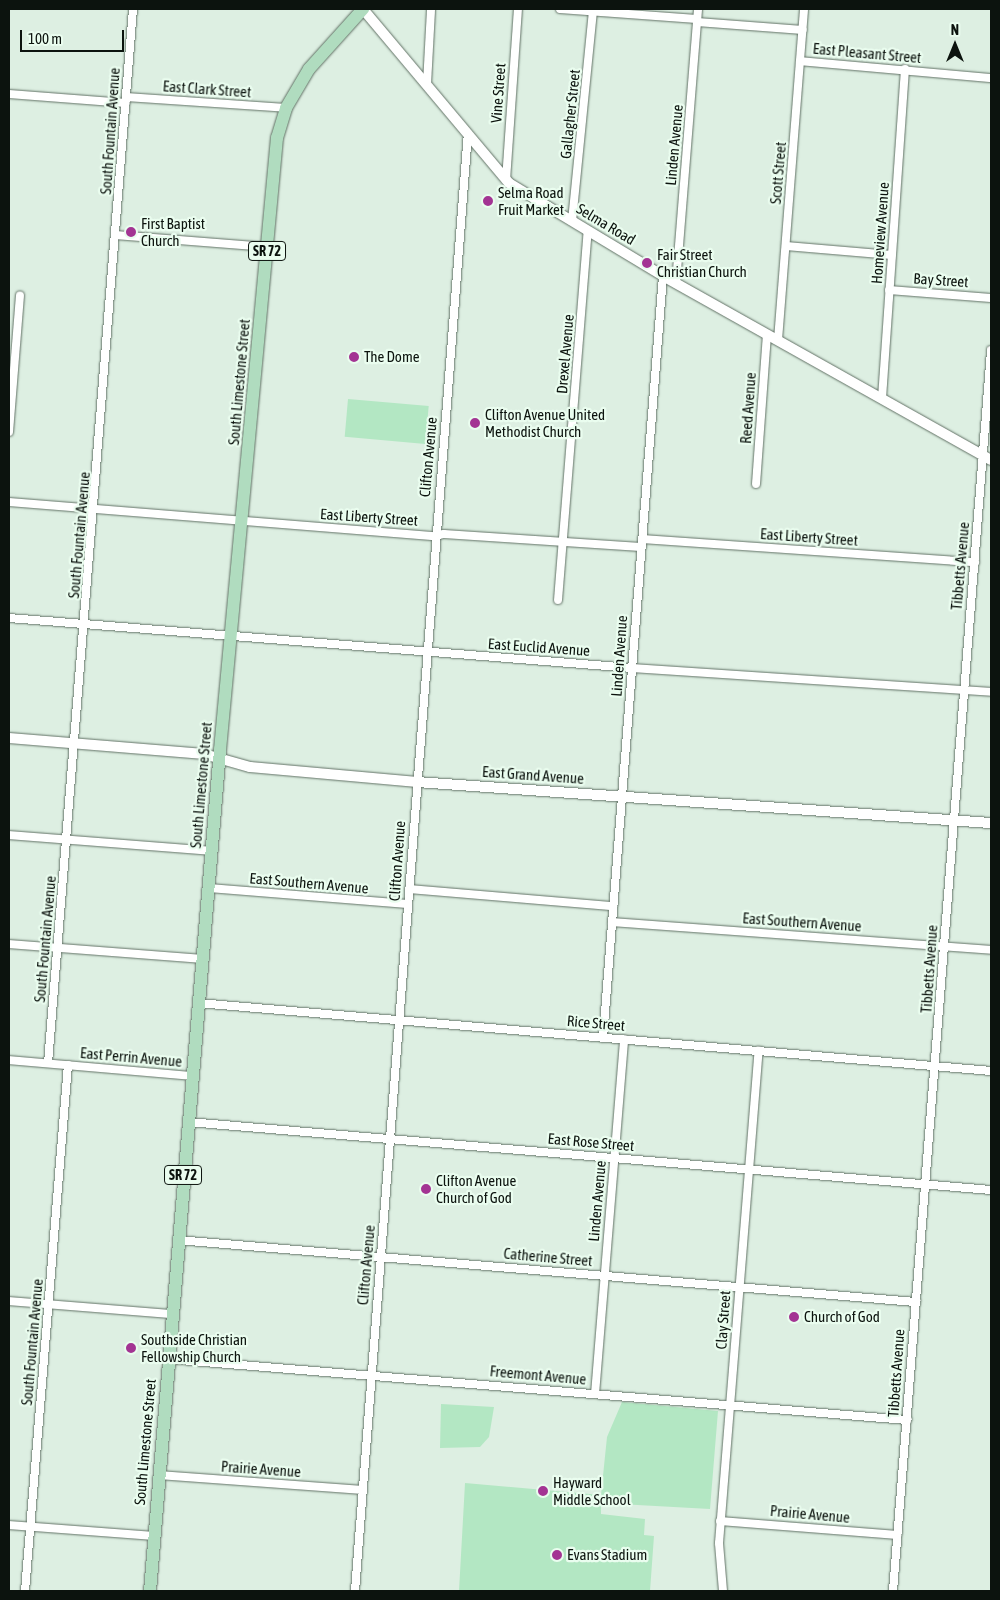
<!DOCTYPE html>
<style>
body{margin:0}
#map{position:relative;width:1000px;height:1600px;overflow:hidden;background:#ddefe2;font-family:"Asap Condensed",sans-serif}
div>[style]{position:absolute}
.green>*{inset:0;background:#b3e7c3;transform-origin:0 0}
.roads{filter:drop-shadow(0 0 1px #627266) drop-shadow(0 0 1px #627266)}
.minor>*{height:8px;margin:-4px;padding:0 4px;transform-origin:4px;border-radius:4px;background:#fff}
.tertiary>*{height:10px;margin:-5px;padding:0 5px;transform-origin:5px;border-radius:5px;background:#fff}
.primary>*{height:12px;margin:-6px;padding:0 6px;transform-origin:6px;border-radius:6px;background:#b0dcbf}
.dots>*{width:14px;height:14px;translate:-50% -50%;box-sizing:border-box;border:2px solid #eafdef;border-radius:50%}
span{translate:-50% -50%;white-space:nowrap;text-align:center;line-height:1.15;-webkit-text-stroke:4.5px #eafdef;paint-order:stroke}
.shield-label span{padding:1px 4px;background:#eafdef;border:1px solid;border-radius:4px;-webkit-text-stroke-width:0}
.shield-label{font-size:14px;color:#0c130e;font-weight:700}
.street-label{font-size:15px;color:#0c130e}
.poi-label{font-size:15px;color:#0c130e}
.left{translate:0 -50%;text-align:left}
.frame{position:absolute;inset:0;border:10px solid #0c130e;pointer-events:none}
.north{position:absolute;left:930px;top:20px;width:50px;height:50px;-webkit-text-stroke:4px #eafdef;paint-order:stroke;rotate:0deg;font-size:14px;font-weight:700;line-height:20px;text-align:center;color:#0c130e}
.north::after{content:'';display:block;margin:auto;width:18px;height:22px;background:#0c130e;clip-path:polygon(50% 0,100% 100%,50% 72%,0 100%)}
.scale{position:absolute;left:20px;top:30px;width:104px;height:22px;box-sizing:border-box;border:2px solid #0c130e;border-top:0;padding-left:6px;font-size:15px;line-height:18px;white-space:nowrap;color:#0c130e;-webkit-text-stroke:4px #eafdef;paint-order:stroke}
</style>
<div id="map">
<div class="green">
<div style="left:348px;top:399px;width:81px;height:38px;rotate:5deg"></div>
<div style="clip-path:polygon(622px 1402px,718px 1411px,710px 1509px,601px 1503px,601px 1514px,645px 1519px,644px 1535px,654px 1536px,650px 1591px,459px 1591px,465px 1483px,601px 1495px,607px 1437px)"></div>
<div style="clip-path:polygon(441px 1404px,494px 1407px,489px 1437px,480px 1447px,440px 1448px)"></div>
</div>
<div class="roads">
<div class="minor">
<div style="left:560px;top:9px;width:137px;rotate:4.2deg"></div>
<div style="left:697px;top:22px;width:106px;rotate:4.3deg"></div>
<div style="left:800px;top:61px;width:192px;rotate:5.1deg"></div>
<div style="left:427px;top:84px;width:75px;rotate:-86.9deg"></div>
<div style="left:9px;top:94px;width:117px;rotate:4.4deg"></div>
<div style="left:126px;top:97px;width:160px;rotate:3.9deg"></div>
<div style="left:506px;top:180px;width:171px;rotate:-86deg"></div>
<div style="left:572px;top:221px;width:213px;rotate:-84.3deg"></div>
<div style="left:116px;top:235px;width:151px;rotate:4.5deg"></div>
<div style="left:786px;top:246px;width:106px;rotate:4.9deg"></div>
<div style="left:676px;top:283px;width:275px;rotate:-85.4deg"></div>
<div style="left:889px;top:290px;width:102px;rotate:4.5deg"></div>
<div style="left:778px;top:340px;width:332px;rotate:-85.5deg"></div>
<div style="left:882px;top:398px;width:330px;rotate:-86deg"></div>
<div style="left:9px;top:432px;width:137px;rotate:-85.4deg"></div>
<div style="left:756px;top:484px;width:150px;rotate:-85.8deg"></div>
<div style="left:9px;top:502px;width:427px;rotate:4.6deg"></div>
<div style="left:435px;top:536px;width:9px;rotate:-13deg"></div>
<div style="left:444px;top:534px;width:197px;rotate:3.8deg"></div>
<div style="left:642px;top:539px;width:334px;rotate:4deg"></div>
<div style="left:558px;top:600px;width:370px;rotate:-85.4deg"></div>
<div style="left:9px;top:618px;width:625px;rotate:4.59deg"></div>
<div style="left:632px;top:668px;width:360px;rotate:3.8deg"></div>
<div style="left:9px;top:835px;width:204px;rotate:4.5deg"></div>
<div style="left:209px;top:888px;width:199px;rotate:4.6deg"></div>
<div style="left:409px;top:889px;width:205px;rotate:4.8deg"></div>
<div style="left:612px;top:922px;width:380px;rotate:4.2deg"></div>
<div style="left:9px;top:944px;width:194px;rotate:4.4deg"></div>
<div style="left:198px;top:1003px;width:796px;rotate:4.9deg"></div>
<div style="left:603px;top:1038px;width:764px;rotate:-85.5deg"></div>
<div style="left:9px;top:1060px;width:184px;rotate:5deg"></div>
<div style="left:48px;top:1063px;width:1057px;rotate:-85.39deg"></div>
<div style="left:188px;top:1122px;width:806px;rotate:4.84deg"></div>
<div style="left:177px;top:1240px;width:742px;rotate:4.8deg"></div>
<div style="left:9px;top:1301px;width:164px;rotate:4.6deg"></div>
<div style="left:168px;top:1359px;width:742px;rotate:4.72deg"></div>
<div style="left:595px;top:1394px;width:356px;rotate:-85.3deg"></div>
<div style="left:159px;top:1475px;width:204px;rotate:4.2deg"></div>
<div style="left:720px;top:1521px;width:178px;rotate:4.5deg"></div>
<div style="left:9px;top:1525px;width:145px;rotate:4.3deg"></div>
<div style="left:25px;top:1591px;width:528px;rotate:-85.33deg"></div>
<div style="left:355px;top:1591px;width:1461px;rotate:-85.57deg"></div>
<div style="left:723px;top:1591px;width:48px;rotate:-94.8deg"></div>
<div style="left:719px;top:1543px;width:494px;rotate:-85.4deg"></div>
<div style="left:893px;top:1591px;width:1245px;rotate:-85.48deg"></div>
</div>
<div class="tertiary">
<div style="left:363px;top:9px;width:227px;rotate:50deg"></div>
<div style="left:509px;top:183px;width:180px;rotate:31.1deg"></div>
<div style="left:663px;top:276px;width:376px;rotate:29.3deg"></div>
<div style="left:9px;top:738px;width:196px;rotate:4.7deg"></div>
<div style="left:204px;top:754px;width:48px;rotate:15.8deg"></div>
<div style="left:250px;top:767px;width:168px;rotate:5.1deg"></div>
<div style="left:417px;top:782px;width:575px;rotate:4.09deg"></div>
</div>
<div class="primary">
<div style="left:150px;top:1591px;width:844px;rotate:-85.24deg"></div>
<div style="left:220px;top:750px;width:615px;rotate:-84.68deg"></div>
<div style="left:277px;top:138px;width:31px;rotate:-73deg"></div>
<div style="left:286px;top:108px;width:45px;rotate:-59.5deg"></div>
<div style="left:309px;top:69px;width:81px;rotate:-48deg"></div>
</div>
</div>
<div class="dots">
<div style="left:488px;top:201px;background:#a33493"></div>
<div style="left:131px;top:232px;background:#a33493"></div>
<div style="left:647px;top:263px;background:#a33493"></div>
<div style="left:354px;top:357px;background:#a33493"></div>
<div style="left:475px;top:423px;background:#a33493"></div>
<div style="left:426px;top:1189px;background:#a33493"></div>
<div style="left:794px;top:1317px;background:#a33493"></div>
<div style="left:131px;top:1348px;background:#a33493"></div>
<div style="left:543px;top:1491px;background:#a33493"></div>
<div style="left:557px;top:1555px;background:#a33493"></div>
</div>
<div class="shield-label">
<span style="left:267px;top:251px">SR 72</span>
<span style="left:183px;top:1175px">SR 72</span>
</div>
<div class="street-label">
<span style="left:867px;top:53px;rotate:5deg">East Pleasant Street</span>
<span style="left:207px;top:89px;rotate:4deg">East Clark Street</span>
<span style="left:498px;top:93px;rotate:-86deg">Vine Street</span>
<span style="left:570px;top:114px;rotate:-84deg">Gallagher Street</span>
<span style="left:110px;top:131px;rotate:-86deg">South Fountain Avenue</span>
<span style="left:674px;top:145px;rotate:-85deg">Linden Avenue</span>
<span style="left:778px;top:173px;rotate:-85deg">Scott Street</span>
<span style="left:606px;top:224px;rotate:31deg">Selma Road</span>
<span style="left:880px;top:233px;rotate:-86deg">Homeview Avenue</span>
<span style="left:941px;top:280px;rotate:4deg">Bay Street</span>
<span style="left:565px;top:354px;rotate:-85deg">Drexel Avenue</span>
<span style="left:239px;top:382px;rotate:-85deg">South Limestone Street</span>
<span style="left:748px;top:408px;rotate:-86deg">Reed Avenue</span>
<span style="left:428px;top:457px;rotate:-85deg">Clifton Avenue</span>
<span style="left:369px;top:517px;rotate:4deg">East Liberty Street</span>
<span style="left:79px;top:535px;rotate:-85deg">South Fountain Avenue</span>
<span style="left:809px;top:537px;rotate:4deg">East Liberty Street</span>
<span style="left:960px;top:566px;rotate:-85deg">Tibbetts Avenue</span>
<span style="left:539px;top:647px;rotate:4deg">East Euclid Avenue</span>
<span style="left:619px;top:656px;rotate:-86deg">Linden Avenue</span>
<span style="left:533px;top:775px;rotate:4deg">East Grand Avenue</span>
<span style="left:201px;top:785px;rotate:-85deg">South Limestone Street</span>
<span style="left:397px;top:861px;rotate:-86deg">Clifton Avenue</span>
<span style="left:309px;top:883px;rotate:5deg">East Southern Avenue</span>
<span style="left:802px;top:922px;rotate:4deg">East Southern Avenue</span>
<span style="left:45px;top:939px;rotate:-85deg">South Fountain Avenue</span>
<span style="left:929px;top:969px;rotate:-86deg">Tibbetts Avenue</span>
<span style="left:596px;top:1023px;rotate:5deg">Rice Street</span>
<span style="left:131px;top:1057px;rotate:5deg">East Perrin Avenue</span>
<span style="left:591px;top:1142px;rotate:5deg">East Rose Street</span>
<span style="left:597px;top:1201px;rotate:-85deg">Linden Avenue</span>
<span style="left:548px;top:1257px;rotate:5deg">Catherine Street</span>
<span style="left:366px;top:1265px;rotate:-85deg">Clifton Avenue</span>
<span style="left:723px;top:1320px;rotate:-86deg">Clay Street</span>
<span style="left:32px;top:1342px;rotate:-85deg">South Fountain Avenue</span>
<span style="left:896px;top:1373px;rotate:-86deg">Tibbetts Avenue</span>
<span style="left:538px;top:1375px;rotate:5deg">Freemont Avenue</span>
<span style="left:145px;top:1442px;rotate:-85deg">South Limestone Street</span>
<span style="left:261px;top:1469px;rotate:4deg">Prairie Avenue</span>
<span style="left:810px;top:1514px;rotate:5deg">Prairie Avenue</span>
</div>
<div class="poi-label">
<span class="left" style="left:498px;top:201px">Selma Road<br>Fruit Market</span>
<span class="left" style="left:141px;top:232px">First Baptist<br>Church</span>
<span class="left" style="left:657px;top:263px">Fair Street<br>Christian Church</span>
<span class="left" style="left:364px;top:357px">The Dome</span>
<span class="left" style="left:485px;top:423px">Clifton Avenue United<br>Methodist Church</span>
<span class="left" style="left:436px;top:1189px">Clifton Avenue<br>Church of God</span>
<span class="left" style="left:804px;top:1317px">Church of God</span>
<span class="left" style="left:141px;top:1348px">Southside Christian<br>Fellowship Church</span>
<span class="left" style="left:553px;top:1491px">Hayward<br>Middle School</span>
<span class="left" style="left:567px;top:1555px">Evans Stadium</span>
</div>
<div class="frame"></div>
<div class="north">N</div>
<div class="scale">100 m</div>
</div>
